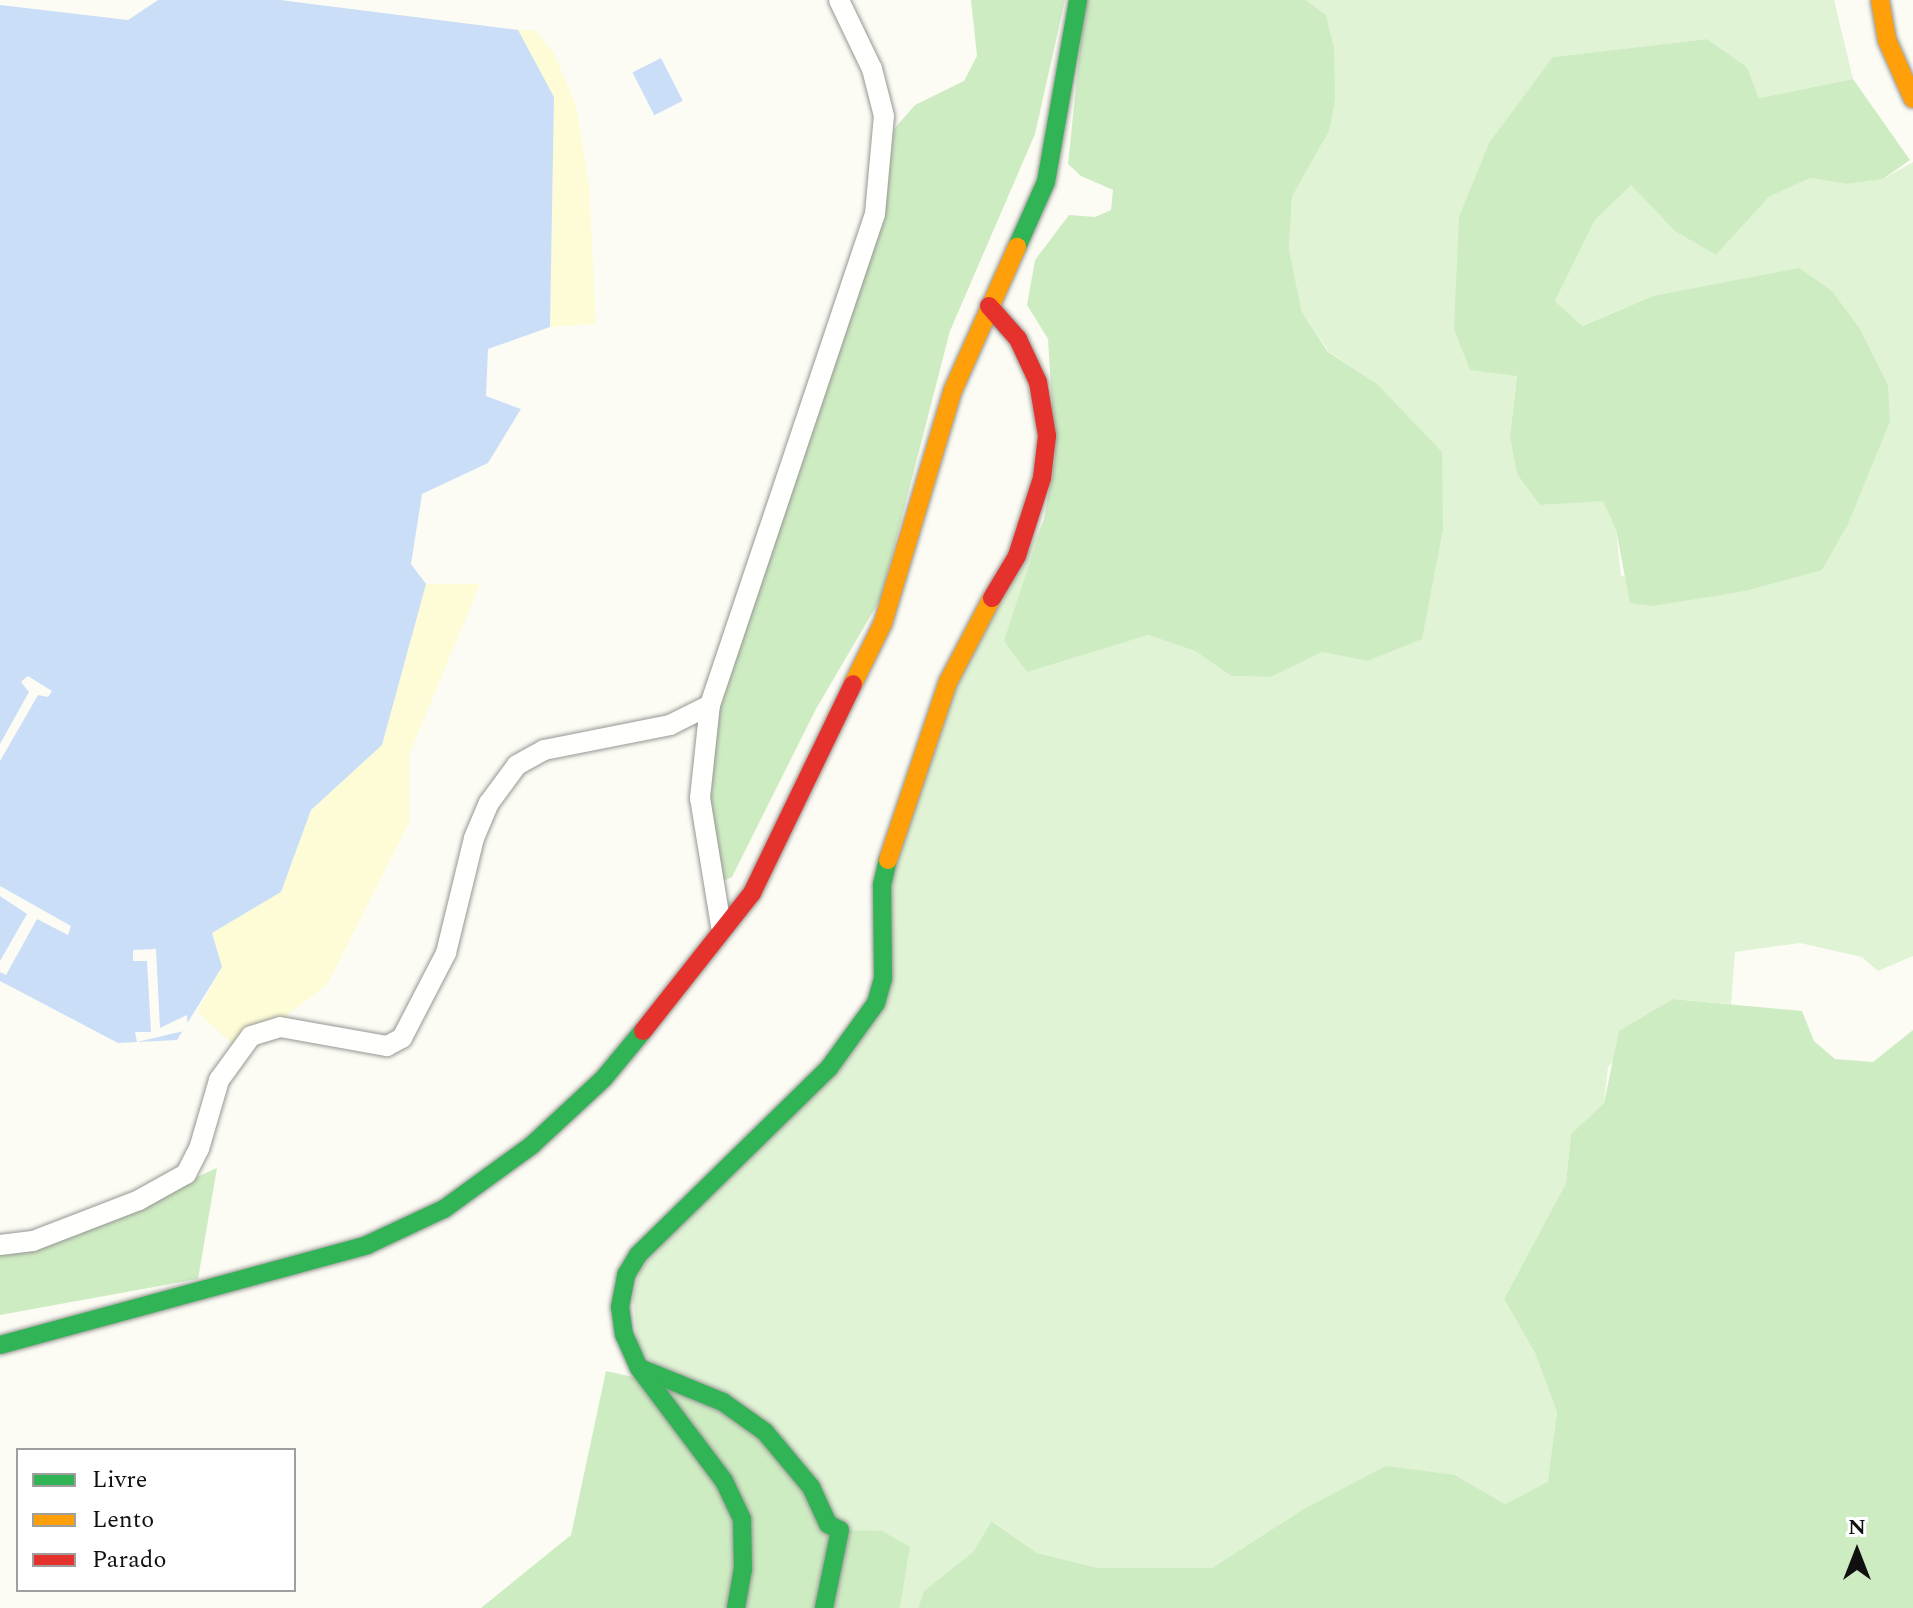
<!DOCTYPE html>
<style>
body{margin:0}
#map{position:relative;width:1913px;height:1608px;overflow:hidden;background:#fcfcf5;font-family:Spectral,serif}
div>[style]{position:absolute}
.green>*{inset:0;background:#e0f3d4}
.forest>*{inset:0;background:#ceecc2}
.sand>*{inset:0;background:#fdfcd6}
.water>*{inset:0;background:#cadef8;transform-origin:0 0}
.pier>*{inset:0;background:#fcfcf5}
.roads{filter:drop-shadow(0 0 2px #969693) drop-shadow(0 0 2px #969693)}
.street>*{height:20px;margin:-10px;padding:0 10px;transform-origin:10px;border-radius:10px;background:#fffffe}
.fast>*{height:18px;margin:-9px;padding:0 9px;transform-origin:9px;border-radius:9px;background:#30b455}
.slow>*{height:18px;margin:-9px;padding:0 9px;transform-origin:9px;border-radius:9px;background:#ff9f0a}
.jam>*{height:18px;margin:-9px;padding:0 9px;transform-origin:9px;border-radius:9px;background:#e5322d}
span{translate:-50% -50%;white-space:nowrap;text-align:center;line-height:1.15;-webkit-text-stroke:8px #fff;paint-order:stroke}
.legend{position:absolute;left:16px;top:1448px;width:280px;height:144px;box-sizing:border-box;background:#fff;border:2px solid #9f9f9f;margin:0;padding:10px 14px;list-style:none;font-size:24px;color:#101010}
.legend li{display:flex;align-items:center;gap:16px;height:40px}
.legend b{width:40px;border:2px solid #9f9f9f}
.north{position:absolute;left:1817px;top:1512px;width:80px;height:80px;-webkit-text-stroke:6px #fff;paint-order:stroke;rotate:0deg;font-size:22px;font-weight:700;line-height:32px;text-align:center;color:#101010}
.north::after{content:'';display:block;margin:auto;width:28px;height:36px;background:#101010;clip-path:polygon(50% 0,100% 100%,50% 72%,0 100%)}
</style>
<div id="map">
<div class="green">
<div style="clip-path:polygon(1306px 0,1834px 0,1853px 79px,1759px 98px,1747px 67px,1707px 39px,1553px 57px,1510px 436px,1540px 505px,1603px 500px,1616px 530px,1621px 576px,1706px 594px,1745px 591px,1653px 296px,1581px 326px,1555px 301px,1595px 220px,1631px 184px,1676px 232px,1716px 255px,1769px 197px,1810px 178px,1847px 184px,1883px 179px,1913px 162px,1913px 956px,1878px 971px,1862px 957px,1800px 943px,1735px 952px,1731px 1004px,1673px 999px,1608px 1067px,1604px 1103px,1571px 1134px,1566px 1183px,1504px 1299px,1535px 1353px,1557px 1412px,1549px 1482px,1505px 1504px,1455px 1475px,1302px 1510px,1212px 1568px,1098px 1568px,1037px 1553px,993px 1521px,973px 1552px,924px 1591px,918px 1608px,900px 1608px,910px 1547px,840px 1530px,638px 1349px,633px 1298px,641px 1268px,872px 1023px,887px 879px,969px 644px,1020px 570px,1044px 519px,1027px 579px,1093px 651px,1148px 635px,1195px 651px,1231px 676px,1271px 677px,1322px 652px,1367px 661px,1376px 383px,1329px 352px,1302px 312px,1289px 249px,1292px 197px,1329px 131px,1334px 47px,1326px 15px)"></div>
</div>
<div class="forest">
<div style="clip-path:polygon(971px 0,1065px 0,1035px 134px,950px 331px,881px 598px,816px 709px,732px 877px,721px 882px,702px 783px,736px 632px,884px 221px,894px 129px,915px 105px,964px 81px,977px 56px)"></div>
<div style="clip-path:polygon(1085px 0,1306px 0,1326px 15px,1334px 47px,1335px 99px,1329px 131px,1292px 197px,1289px 249px,1302px 312px,1328px 352px,1376px 383px,1442px 452px,1443px 529px,1422px 639px,1367px 661px,1322px 652px,1271px 677px,1231px 676px,1195px 651px,1148px 635px,1027px 672px,1004px 641px,1044px 519px,1055px 456px,1048px 339px,1027px 305px,1035px 260px,1069px 215px,1095px 217px,1111px 210px,1113px 190px,1081px 176px,1068px 164px)"></div>
<div style="clip-path:polygon(1707px 39px,1747px 67px,1759px 98px,1853px 79px,1910px 160px,1883px 179px,1847px 184px,1810px 178px,1769px 197px,1716px 255px,1676px 232px,1631px 185px,1595px 220px,1555px 301px,1582px 326px,1653px 296px,1799px 268px,1832px 291px,1860px 329px,1888px 385px,1890px 421px,1848px 524px,1822px 570px,1745px 591px,1653px 606px,1630px 603px,1616px 530px,1603px 501px,1540px 505px,1517px 474px,1510px 436px,1517px 376px,1470px 370px,1454px 329px,1459px 217px,1489px 143px,1553px 57px)"></div>
<div style="clip-path:polygon(1673px 999px,1802px 1011px,1814px 1041px,1835px 1059px,1873px 1062px,1913px 1030px,1913px 1608px,918px 1608px,924px 1591px,973px 1552px,992px 1521px,1037px 1553px,1098px 1568px,1212px 1568px,1302px 1510px,1386px 1466px,1455px 1475px,1505px 1504px,1548px 1482px,1557px 1412px,1535px 1353px,1504px 1299px,1566px 1183px,1571px 1134px,1604px 1103px,1619px 1031px)"></div>
<div style="clip-path:polygon(217px 1168px,198px 1279px,0 1315px,0 1249px,36px 1249px)"></div>
<div style="clip-path:polygon(606px 1371px,696px 1391px,784px 1436px,840px 1530px,882px 1531px,910px 1547px,900px 1608px,481px 1608px,571px 1535px)"></div>
</div>
<div class="sand">
<div style="clip-path:polygon(518px 30px,535px 30px,554px 53px,576px 106px,589px 183px,596px 324px,550px 327px,554px 97px)"></div>
<div style="clip-path:polygon(426px 584px,480px 584px,409px 755px,409px 823px,327px 985px,279px 1021px,234px 1045px,197px 1012px,222px 967px,212px 933px,281px 892px,311px 810px,382px 745px)"></div>
</div>
<div class="water">
<div style="clip-path:polygon(158px 0,280px 0,518px 30px,554px 97px,550px 327px,488px 349px,486px 396px,521px 409px,488px 463px,422px 494px,411px 564px,426px 584px,382px 745px,311px 810px,281px 892px,212px 933px,222px 967px,177px 1040px,118px 1043px,0 981px,0 5px,128px 20px)"></div>
<div style="left:661px;top:58px;width:48px;height:32px;rotate:63deg"></div>
</div>
<div class="pier">
<div style="clip-path:polygon(28px 676px,52px 691px,48px 697px,38px 695px,0 761px,0 744px,29px 692px,21px 682px)"></div>
<div style="clip-path:polygon(0 886px,71px 926px,68px 935px,37px 919px,6px 975px,0 972px,0 961px,27px 914px,0 896px)"></div>
<div style="clip-path:polygon(156px 949px,160px 1028px,187px 1015px,188px 1030px,137px 1042px,135px 1032px,151px 1032px,147px 961px,133px 961px,133px 950px)"></div>
</div>
<div class="roads">
<div class="street">
<div style="left:721px;top:926px;width:130px;rotate:-99.3deg"></div>
<div style="left:700px;top:798px;width:94px;rotate:-83.9deg"></div>
<div style="left:710px;top:705px;width:518px;rotate:-71.43deg"></div>
<div style="left:875px;top:214px;width:98px;rotate:-84.8deg"></div>
<div style="left:884px;top:116px;width:49px;rotate:-104.3deg"></div>
<div style="left:872px;top:69px;width:76px;rotate:-115.6deg"></div>
<div style="left:0;top:1245px;width:33px;rotate:-7deg"></div>
<div style="left:33px;top:1241px;width:114px;rotate:-21.1deg"></div>
<div style="left:139px;top:1200px;width:54px;rotate:-29deg"></div>
<div style="left:186px;top:1174px;width:28px;rotate:-63deg"></div>
<div style="left:199px;top:1149px;width:72px;rotate:-73.8deg"></div>
<div style="left:219px;top:1080px;width:54px;rotate:-54deg"></div>
<div style="left:251px;top:1036px;width:30px;rotate:-17deg"></div>
<div style="left:280px;top:1027px;width:109px;rotate:10.1deg"></div>
<div style="left:387px;top:1046px;width:17px;rotate:-28deg"></div>
<div style="left:402px;top:1038px;width:96px;rotate:-62.6deg"></div>
<div style="left:446px;top:953px;width:118px;rotate:-76.3deg"></div>
<div style="left:474px;top:838px;width:38px;rotate:-67deg"></div>
<div style="left:489px;top:803px;width:47px;rotate:-53.6deg"></div>
<div style="left:517px;top:765px;width:31px;rotate:-29deg"></div>
<div style="left:544px;top:750px;width:128px;rotate:-11.2deg"></div>
<div style="left:670px;top:725px;width:45px;rotate:-26.6deg"></div>
</div>
<div class="fast">
<div style="left:1017px;top:247px;width:71px;rotate:-66deg"></div>
<div style="left:1046px;top:182px;width:185px;rotate:-80deg"></div>
<div style="left:0;top:1345px;width:380px;rotate:-15.2deg"></div>
<div style="left:367px;top:1245px;width:85px;rotate:-25.1deg"></div>
<div style="left:444px;top:1209px;width:109px;rotate:-36deg"></div>
<div style="left:532px;top:1145px;width:98px;rotate:-42.9deg"></div>
<div style="left:604px;top:1078px;width:61px;rotate:-50.3deg"></div>
<div style="left:640px;top:1368px;width:90px;rotate:22.3deg"></div>
<div style="left:723px;top:1402px;width:52px;rotate:35.5deg"></div>
<div style="left:765px;top:1432px;width:72px;rotate:50.1deg"></div>
<div style="left:811px;top:1487px;width:41px;rotate:65.3deg"></div>
<div style="left:828px;top:1524px;width:13px;rotate:27deg"></div>
<div style="left:840px;top:1530px;width:80px;rotate:101.6deg"></div>
<div style="left:736px;top:1608px;width:39px;rotate:-80deg"></div>
<div style="left:743px;top:1570px;width:51px;rotate:-91.1deg"></div>
<div style="left:742px;top:1519px;width:42px;rotate:-115.3deg"></div>
<div style="left:724px;top:1481px;width:141px;rotate:-127deg"></div>
<div style="left:639px;top:1368px;width:36px;rotate:-114deg"></div>
<div style="left:624px;top:1335px;width:28px;rotate:-98deg"></div>
<div style="left:620px;top:1307px;width:33px;rotate:-79deg"></div>
<div style="left:626px;top:1275px;width:23px;rotate:-59deg"></div>
<div style="left:638px;top:1255px;width:267px;rotate:-44.4deg"></div>
<div style="left:829px;top:1068px;width:80px;rotate:-54.1deg"></div>
<div style="left:876px;top:1003px;width:26px;rotate:-74deg"></div>
<div style="left:883px;top:978px;width:93px;rotate:-90.6deg"></div>
<div style="left:882px;top:885px;width:26px;rotate:-77deg"></div>
</div>
<div class="slow">
<div style="left:1880px;top:0;width:41px;rotate:80.1deg"></div>
<div style="left:1887px;top:40px;width:64px;rotate:66.2deg"></div>
<div style="left:853px;top:684px;width:68px;rotate:-63.8deg"></div>
<div style="left:883px;top:623px;width:243px;rotate:-73.3deg"></div>
<div style="left:953px;top:390px;width:157px;rotate:-65.9deg"></div>
<div style="left:888px;top:860px;width:188px;rotate:-71.4deg"></div>
<div style="left:948px;top:682px;width:95px;rotate:-62.4deg"></div>
</div>
<div class="jam">
<div style="left:989px;top:306px;width:44px;rotate:48.7deg"></div>
<div style="left:1018px;top:339px;width:47px;rotate:65.1deg"></div>
<div style="left:1038px;top:382px;width:55px;rotate:80.5deg"></div>
<div style="left:1047px;top:436px;width:42px;rotate:96.8deg"></div>
<div style="left:1042px;top:478px;width:82px;rotate:107.8deg"></div>
<div style="left:1017px;top:556px;width:49px;rotate:120.8deg"></div>
<div style="left:643px;top:1031px;width:176px;rotate:-51.7deg"></div>
<div style="left:752px;top:893px;width:232px;rotate:-64.2deg"></div>
</div>
</div>
<ul class="legend">
<li><b style="height:10px;background:#30b455"></b>Livre</li>
<li><b style="height:10px;background:#ff9f0a"></b>Lento</li>
<li><b style="height:10px;background:#e5322d"></b>Parado</li>
</ul>
<div class="north">N</div>
</div>
